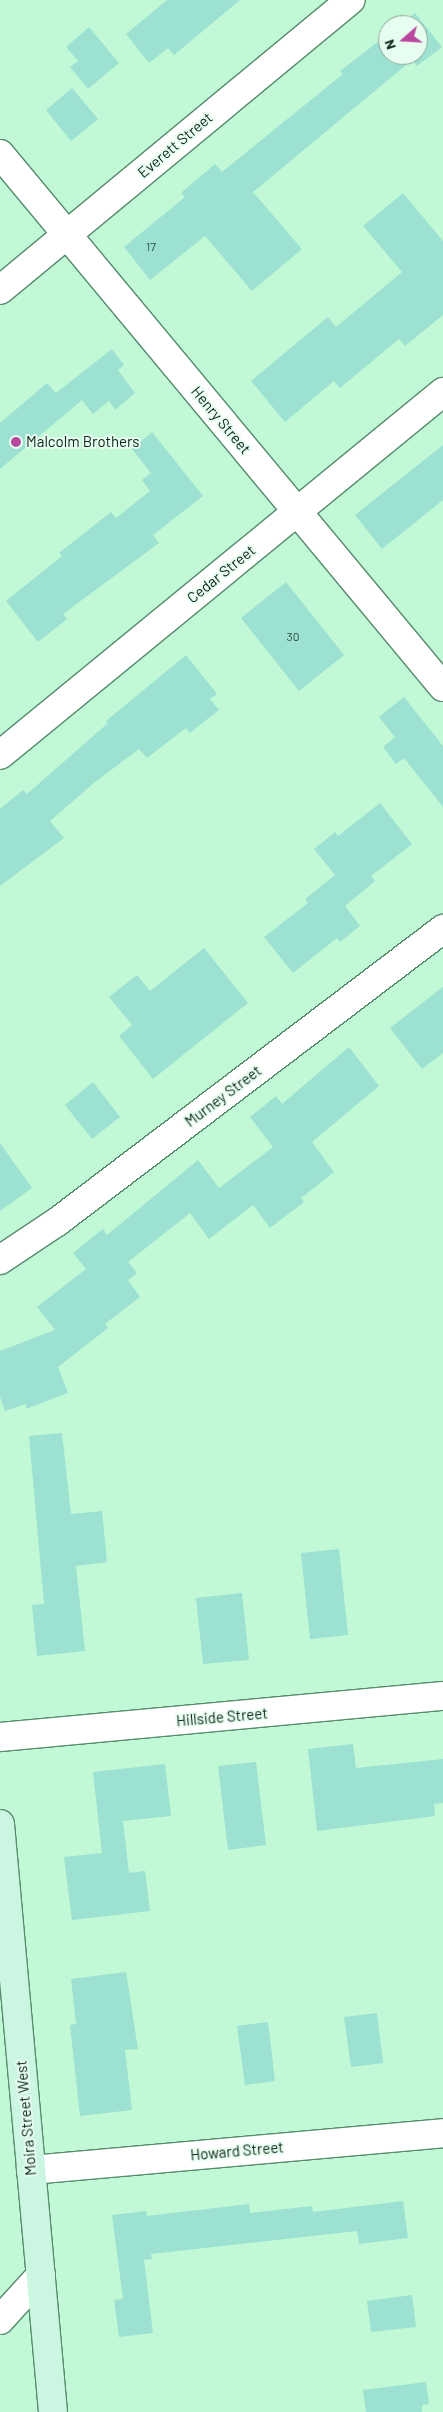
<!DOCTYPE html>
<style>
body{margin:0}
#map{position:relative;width:443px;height:2412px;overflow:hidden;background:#c1f9d7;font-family:Barlow,sans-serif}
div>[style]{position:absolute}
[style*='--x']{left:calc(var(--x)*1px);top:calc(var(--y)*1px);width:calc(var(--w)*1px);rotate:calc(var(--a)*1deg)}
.building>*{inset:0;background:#9ce1d1}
.roads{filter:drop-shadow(1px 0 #568b6c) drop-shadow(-1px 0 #568b6c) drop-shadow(0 1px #568b6c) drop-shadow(0 -1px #568b6c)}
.street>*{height:28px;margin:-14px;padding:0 14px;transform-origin:14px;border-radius:14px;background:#fff}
.secondary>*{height:28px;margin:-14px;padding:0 14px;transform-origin:14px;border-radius:14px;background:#cbf6e1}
.dots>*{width:14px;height:14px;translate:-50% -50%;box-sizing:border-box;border:2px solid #e7fdef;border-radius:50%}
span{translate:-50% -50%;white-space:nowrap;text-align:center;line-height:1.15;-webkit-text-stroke:4px #e7fdef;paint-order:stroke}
.number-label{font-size:12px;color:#325346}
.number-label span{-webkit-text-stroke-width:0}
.street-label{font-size:15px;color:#0e2418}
.poi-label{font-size:15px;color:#0e2418}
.left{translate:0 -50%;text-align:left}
.north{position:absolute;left:378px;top:15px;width:50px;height:50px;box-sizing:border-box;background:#e7fdef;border:1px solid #90a699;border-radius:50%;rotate:251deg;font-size:14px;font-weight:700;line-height:20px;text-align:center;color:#0e2418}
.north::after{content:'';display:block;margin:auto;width:18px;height:22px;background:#b9469f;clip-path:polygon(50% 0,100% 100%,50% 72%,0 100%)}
</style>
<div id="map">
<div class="building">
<i style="clip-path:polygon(167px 0,240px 0,174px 55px,168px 48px,149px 63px,126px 34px)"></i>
<i style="clip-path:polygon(415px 13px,442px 47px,417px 66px,412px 60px,253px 192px,302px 249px,252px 291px,205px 236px,150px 280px,124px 247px,185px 197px,181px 193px,215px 164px,222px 172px,343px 74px,340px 71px,388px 34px,388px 55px,418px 55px,418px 25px,400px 25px)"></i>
<i style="clip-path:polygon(89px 27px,119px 63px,88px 89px,70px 67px,78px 61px,66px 47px)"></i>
<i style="clip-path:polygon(72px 88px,98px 119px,71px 141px,46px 110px)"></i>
<i style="clip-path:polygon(403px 193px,443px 241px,443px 315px,405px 346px,399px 339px,340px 388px,334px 381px,285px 422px,251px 381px,328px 317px,336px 327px,402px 272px,363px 226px)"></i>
<i style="clip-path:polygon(112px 349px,124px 365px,118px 370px,135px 393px,115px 410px,109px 401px,93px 414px,82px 400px,0 469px,0 423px,47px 383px,56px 393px)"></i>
<i style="clip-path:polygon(152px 432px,203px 496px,153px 535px,159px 543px,63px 614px,67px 619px,38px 642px,6px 601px,62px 556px,59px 553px,111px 512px,116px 518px,150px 491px,142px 480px,151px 473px,132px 449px)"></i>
<i style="clip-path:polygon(443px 445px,443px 500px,382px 549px,355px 515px)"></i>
<i style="clip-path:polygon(286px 582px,344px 655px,299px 691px,241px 618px)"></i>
<i style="clip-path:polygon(186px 655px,217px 694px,210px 699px,219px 710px,190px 733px,186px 728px,147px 758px,139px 749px,95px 782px,50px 821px,64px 838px,0 886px,0 809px,23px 790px,27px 794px,108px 723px,106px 721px)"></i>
<i style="clip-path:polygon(404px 697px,443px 746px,443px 807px,404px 758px,396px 764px,383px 747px,395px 737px,379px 717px)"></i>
<i style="clip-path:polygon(380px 803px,412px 844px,371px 876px,375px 881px,345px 906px,360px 926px,340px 942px,337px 938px,293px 973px,264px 937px,308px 903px,305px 899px,335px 875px,314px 849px,335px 832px,338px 836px)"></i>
<i style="clip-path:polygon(204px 948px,248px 1003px,153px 1079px,119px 1036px,132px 1025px,109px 997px,137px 975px,150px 991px)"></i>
<i style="clip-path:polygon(443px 987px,443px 1053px,422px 1069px,390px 1028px)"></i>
<i style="clip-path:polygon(349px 1047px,379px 1086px,312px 1142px,334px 1172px,301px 1198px,304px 1202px,270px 1228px,253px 1205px,209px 1239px,190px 1213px,128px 1262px,137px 1273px,128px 1280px,140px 1297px,105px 1324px,108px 1328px,58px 1367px,68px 1393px,26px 1409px,26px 1404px,5px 1411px,0 1397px,0 1351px,55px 1330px,37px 1307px,86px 1269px,73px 1253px,103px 1229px,107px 1235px,198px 1160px,219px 1188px,273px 1147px,250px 1117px,276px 1096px,282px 1104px)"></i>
<i style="clip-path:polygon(93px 1082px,120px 1117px,92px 1139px,65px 1105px)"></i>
<i style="clip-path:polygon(0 1143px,32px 1188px,0 1211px)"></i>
<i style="clip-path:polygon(62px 1433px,71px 1514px,102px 1511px,107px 1562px,76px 1566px,85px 1651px,37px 1656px,32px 1605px,44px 1604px,29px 1436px)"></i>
<i style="clip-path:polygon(339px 1549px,348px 1635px,310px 1639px,301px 1553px)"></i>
<i style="clip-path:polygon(242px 1593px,249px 1660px,203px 1664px,196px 1598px)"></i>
<i style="clip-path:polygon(353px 1744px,356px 1768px,443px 1759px,443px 1803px,434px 1804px,435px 1816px,317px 1831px,308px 1749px)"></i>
<i style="clip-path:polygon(256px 1762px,266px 1845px,228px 1850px,218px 1766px)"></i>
<i style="clip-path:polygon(165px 1764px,171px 1816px,123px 1821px,129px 1873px,145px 1871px,150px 1911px,72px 1920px,64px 1857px,102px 1853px,93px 1772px)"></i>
<i style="clip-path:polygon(126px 1972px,138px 2049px,125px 2050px,132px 2110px,80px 2116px,70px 2025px,76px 2024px,71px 1979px)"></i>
<i style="clip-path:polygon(377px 2013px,383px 2063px,351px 2067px,344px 2017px)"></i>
<i style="clip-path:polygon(268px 2022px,275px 2081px,245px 2085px,237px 2026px)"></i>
<i style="clip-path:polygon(403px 2201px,408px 2238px,359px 2244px,357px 2231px,151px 2254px,152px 2259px,144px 2260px,153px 2333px,119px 2337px,114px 2300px,123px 2299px,112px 2215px,146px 2211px,147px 2216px,249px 2204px,250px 2213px,312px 2206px,313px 2212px)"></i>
<i style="clip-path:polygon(412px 2295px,416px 2327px,371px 2332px,367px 2301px)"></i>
<i style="clip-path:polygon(426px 2382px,429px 2404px,422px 2405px,422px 2412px,366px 2412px,363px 2390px)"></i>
</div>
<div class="roads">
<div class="street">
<i style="--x:0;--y:154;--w:693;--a:50.27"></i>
<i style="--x:0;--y:290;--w:455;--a:-39.6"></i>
<i style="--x:0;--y:755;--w:573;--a:-39.33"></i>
<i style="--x:0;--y:1260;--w:69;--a:-33.7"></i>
<i style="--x:57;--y:1222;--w:485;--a:-37.2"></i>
<i style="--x:0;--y:1737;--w:445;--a:-5.3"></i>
<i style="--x:31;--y:2170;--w:414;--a:-5.1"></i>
<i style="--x:0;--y:2320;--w:61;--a:-47.7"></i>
</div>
<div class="secondary">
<i style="--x:0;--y:1824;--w:590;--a:84.85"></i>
</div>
</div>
<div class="dots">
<i style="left:16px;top:442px;background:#b9469f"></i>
</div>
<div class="number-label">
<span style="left:151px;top:247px">17</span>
<span style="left:293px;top:637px">30</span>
</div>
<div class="street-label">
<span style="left:175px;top:145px;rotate:-40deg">Everett Street</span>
<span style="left:221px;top:420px;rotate:50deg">Henry Street</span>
<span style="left:221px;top:574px;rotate:-39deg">Cedar Street</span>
<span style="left:223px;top:1096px;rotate:-37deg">Murney Street</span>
<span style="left:222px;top:1717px;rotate:-5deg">Hillside Street</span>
<span style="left:26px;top:2118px;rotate:-95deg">Moira Street West</span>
<span style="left:237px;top:2151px;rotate:-5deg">Howard Street</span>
</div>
<div class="poi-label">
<span class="left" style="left:26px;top:442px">Malcolm Brothers</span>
</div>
<div class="north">N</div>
</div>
